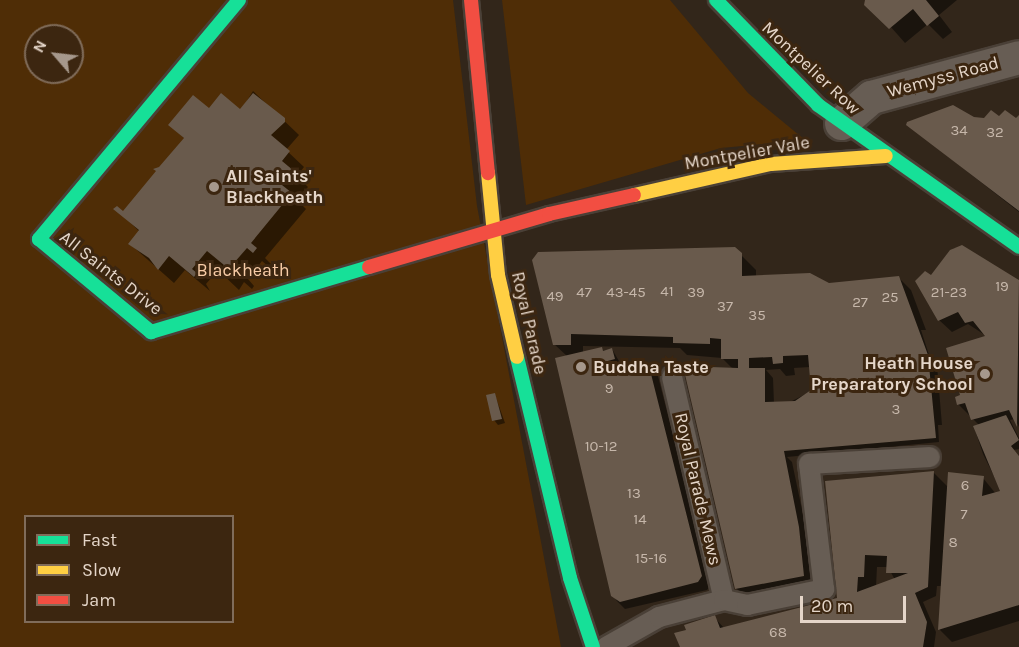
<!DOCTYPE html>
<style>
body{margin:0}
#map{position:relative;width:1019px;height:647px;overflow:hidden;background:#32261a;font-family:Karla,sans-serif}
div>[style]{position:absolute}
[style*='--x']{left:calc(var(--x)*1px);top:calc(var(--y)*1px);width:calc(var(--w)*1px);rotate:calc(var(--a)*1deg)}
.green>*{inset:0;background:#4f2d06}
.shadow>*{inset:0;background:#0007}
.building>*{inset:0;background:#695a4c}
.roads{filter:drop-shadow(2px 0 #4a4037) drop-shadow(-2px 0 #4a4037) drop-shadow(0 2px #4a4037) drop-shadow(0 -2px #4a4037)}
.lane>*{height:20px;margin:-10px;padding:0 10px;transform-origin:10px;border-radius:10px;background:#675d54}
.street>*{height:33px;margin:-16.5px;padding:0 16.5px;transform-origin:16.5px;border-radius:16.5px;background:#675d54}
.fast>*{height:14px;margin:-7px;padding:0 7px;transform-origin:7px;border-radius:7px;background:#16e098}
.slow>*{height:14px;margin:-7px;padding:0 7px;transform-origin:7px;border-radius:7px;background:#ffcf43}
.jam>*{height:14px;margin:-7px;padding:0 7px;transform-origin:7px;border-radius:7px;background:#f24e42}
.dots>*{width:16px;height:16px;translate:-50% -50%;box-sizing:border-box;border:3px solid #3c2610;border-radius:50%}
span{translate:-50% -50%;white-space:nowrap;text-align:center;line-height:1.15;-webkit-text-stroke:6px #3c2610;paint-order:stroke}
.number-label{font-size:15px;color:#c6b7aa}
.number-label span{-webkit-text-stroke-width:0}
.street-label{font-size:18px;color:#e5d6c9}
.poi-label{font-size:18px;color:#e5d6c9;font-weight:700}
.left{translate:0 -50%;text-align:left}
.right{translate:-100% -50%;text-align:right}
.park-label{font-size:18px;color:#f8cca7}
.legend{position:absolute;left:24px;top:515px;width:210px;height:108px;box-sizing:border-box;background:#3c2610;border:2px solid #806c5a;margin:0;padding:8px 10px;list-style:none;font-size:18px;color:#e5d6c9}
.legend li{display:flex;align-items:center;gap:12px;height:30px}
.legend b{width:30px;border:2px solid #806c5a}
.north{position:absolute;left:24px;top:24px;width:60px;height:60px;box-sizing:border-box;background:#3c2610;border:2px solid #806c5a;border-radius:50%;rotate:298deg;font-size:16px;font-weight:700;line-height:24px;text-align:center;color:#e5d6c9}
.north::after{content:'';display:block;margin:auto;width:21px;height:27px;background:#a6988c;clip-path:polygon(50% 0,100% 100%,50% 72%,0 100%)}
.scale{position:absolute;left:800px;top:596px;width:106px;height:27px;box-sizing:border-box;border:3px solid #e5d6c9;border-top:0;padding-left:8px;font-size:18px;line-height:21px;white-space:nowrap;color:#e5d6c9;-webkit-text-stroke:4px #3c2610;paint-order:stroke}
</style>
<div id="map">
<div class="green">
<i style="clip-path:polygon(evenodd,0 0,453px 0,477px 206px,561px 647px,0 647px,0 0,36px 36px,72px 36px,72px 72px,36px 72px,36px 36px,0 0,26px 516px,232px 516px,232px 622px,26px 622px,26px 516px)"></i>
<i style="clip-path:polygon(502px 0,670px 0,748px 93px,805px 140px,721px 148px,526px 205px)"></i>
</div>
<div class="shadow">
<i style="clip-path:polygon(867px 0,957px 0,939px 15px,952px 32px,943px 39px,928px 24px,905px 43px)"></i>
<i style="clip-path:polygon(253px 91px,299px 135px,286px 150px,304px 167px,297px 176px,308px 187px,297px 200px,306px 209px,265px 258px,271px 264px,269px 267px,262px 261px,248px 279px,254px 286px,252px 289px,244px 282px,239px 290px,218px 270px,206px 284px,210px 291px,185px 270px,174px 283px,130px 244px,140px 232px,116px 209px,123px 213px,185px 139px,170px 125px,209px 110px,240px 112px)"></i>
<i style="clip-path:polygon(999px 118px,1019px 118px,1019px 212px,908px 125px)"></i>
<i style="clip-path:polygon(evenodd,734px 248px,756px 270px,756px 277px,817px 277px,828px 285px,898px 277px,911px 290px,926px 330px,921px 330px,930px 358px,937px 365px,942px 425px,938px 425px,939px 442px,787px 457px,792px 462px,808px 538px,812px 585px,745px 597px,736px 588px,733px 369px,722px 358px,687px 355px,680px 348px,583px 346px,583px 355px,612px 349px,623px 368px,612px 371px,613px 376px,649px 367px,658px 376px,711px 585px,707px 590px,625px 609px,616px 600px,600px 543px,568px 357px,554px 344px,534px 261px,734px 248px,810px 367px,812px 391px,790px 402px,774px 403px,773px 378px,766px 370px,780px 369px,786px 376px,795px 375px,794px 368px,810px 367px)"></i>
<i style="clip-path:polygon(evenodd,954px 248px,965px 249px,1019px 281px,1019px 427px,1015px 419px,1010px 420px,1019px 438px,1019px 449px,1013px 450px,1019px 456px,1019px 621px,952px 642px,940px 630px,942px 586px,937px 586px,936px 596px,923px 602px,936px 632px,934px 647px,681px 647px,688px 631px,714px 617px,724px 628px,839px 599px,827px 482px,934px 473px,948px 487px,983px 478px,996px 494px,1002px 492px,983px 454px,974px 427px,979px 425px,958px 404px,988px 337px,968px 324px,952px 332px,939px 320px,931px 277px,954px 248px,877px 567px,888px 567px,895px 580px,876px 587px,877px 567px)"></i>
<i style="clip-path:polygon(495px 395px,505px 423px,498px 425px,494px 420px)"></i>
</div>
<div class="building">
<i style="clip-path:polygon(865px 0,926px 0,939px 16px,927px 26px,913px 9px,889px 29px,864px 5px)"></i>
<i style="clip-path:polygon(221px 93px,240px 109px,253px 93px,285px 118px,285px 122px,271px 135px,290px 151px,282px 161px,294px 171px,282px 185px,292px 193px,251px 243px,257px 248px,253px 253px,247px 248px,233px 264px,240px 270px,236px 275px,229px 269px,223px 276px,218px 272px,224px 265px,207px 251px,192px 269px,197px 273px,194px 277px,169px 256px,158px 270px,149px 258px,128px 244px,139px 230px,113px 209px,117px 206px,123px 211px,156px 171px,153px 169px,159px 167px,184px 138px,168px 125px,193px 95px,209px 108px)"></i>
<i style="clip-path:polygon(953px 105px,974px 117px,984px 118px,991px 110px,999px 116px,1005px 110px,1016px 118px,1019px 115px,1019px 211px,906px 125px,907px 122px)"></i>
<i style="clip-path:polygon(962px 245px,1019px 280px,1017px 427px,1009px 410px,971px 420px,965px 403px,957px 405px,955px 397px,960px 395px,946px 348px,985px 336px,973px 321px,965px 323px,958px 312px,938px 321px,915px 281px,925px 271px,931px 275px,950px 250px)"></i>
<i style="clip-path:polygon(evenodd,735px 247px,742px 253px,742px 276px,810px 273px,829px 283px,899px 276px,928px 355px,936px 438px,784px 451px,799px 527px,804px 576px,735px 589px,683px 366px,738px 368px,738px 359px,721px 359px,721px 339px,710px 338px,710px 344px,673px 343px,673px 337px,571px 334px,571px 345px,553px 345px,532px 260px,538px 252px,735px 247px,808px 355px,811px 390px,795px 401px,765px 402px,765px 368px,749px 368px,749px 358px,772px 357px,773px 364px,783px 363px,783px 356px,808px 355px)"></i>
<i style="clip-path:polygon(602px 347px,603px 351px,612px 348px,615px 359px,604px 362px,607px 376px,649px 366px,702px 576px,698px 582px,620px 602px,611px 596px,555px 358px)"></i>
<i style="clip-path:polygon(495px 393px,502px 419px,492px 421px,486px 395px)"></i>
<i style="clip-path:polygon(1006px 415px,1019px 440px,1011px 446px,1019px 456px,1019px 605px,938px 630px,948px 472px,984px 476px,982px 496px,1000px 491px,973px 426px)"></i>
<i style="clip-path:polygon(evenodd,934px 471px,928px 587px,915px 593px,927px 622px,923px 647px,680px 647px,674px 633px,686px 630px,684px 625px,715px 615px,720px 628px,837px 598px,825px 481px,934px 471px,865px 555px,887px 556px,886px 573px,908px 573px,857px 592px,858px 577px,864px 577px,865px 555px)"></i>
</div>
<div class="roads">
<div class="lane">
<i style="--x:672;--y:377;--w:229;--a:76.9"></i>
<i style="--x:606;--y:647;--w:61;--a:-29.5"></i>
<i style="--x:659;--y:617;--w:67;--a:-14.7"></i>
<i style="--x:724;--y:600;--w:24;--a:12"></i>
<i style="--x:747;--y:605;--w:79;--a:-11.7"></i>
<i style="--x:824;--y:589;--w:126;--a:-96.8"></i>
<i style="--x:809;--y:464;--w:121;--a:-3.3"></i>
</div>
<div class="street">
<i style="--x:841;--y:123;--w:40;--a:-41"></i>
<i style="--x:871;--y:97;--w:153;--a:-15.1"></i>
</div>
<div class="fast">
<i style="--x:239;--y:0;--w:312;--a:129.9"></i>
<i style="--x:39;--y:239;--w:146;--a:39.7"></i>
<i style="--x:151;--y:332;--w:227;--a:-16.6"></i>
<i style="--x:716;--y:0;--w:146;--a:45.8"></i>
<i style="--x:818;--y:105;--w:246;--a:35.2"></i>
<i style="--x:517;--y:357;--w:227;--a:76.5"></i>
<i style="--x:570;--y:578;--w:73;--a:71.6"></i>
</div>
<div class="slow">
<i style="--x:488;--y:173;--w:102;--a:84.4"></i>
<i style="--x:498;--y:275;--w:84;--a:77"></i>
<i style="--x:634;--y:195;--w:140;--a:-12.8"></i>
<i style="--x:771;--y:164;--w:115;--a:-4"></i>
</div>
<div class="jam">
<i style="--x:471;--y:0;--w:174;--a:84.4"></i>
<i style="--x:369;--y:267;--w:188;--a:-16.4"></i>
<i style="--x:549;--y:214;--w:87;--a:-12.6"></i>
</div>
</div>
<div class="dots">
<i style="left:214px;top:187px;background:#a6988c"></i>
<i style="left:581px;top:367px;background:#a6988c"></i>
<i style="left:985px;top:374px;background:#a6988c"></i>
</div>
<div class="number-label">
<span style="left:959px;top:131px">34</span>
<span style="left:995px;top:133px">32</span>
<span style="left:1002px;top:287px">19</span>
<span style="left:667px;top:292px">41</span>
<span style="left:584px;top:293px">47</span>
<span style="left:626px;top:293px">43-45</span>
<span style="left:696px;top:293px">39</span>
<span style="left:949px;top:293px">21-23</span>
<span style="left:555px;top:297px">49</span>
<span style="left:890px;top:298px">25</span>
<span style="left:860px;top:303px">27</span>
<span style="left:725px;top:307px">37</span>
<span style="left:757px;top:316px">35</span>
<span style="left:609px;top:389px">9</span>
<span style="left:896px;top:410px">3</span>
<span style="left:601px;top:447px">10-12</span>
<span style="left:965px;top:486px">6</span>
<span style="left:634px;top:494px">13</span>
<span style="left:964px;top:515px">7</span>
<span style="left:640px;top:520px">14</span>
<span style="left:953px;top:543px">8</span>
<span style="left:651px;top:559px">15-16</span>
<span style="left:778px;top:633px">68</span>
</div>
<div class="street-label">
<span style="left:811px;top:68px;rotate:43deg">Montpelier Row</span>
<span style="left:943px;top:77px;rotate:-15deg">Wemyss Road</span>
<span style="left:747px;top:153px;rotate:-10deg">Montpelier Vale</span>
<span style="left:111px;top:273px;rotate:38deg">All Saints Drive</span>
<span style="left:529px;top:323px;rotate:77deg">Royal Parade</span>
<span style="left:698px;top:489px;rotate:77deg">Royal Parade Mews</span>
</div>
<div class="poi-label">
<span class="left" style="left:226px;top:187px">All Saints'<br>Blackheath</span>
<span class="right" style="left:973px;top:374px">Heath House<br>Preparatory School</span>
<span class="left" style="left:593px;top:367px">Buddha Taste</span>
</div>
<div class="park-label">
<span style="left:243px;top:270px">Blackheath</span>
</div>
<ul class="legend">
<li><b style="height:8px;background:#16e098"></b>Fast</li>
<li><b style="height:8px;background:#ffcf43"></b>Slow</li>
<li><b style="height:8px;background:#f24e42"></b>Jam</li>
</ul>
<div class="north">N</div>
<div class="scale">20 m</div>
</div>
